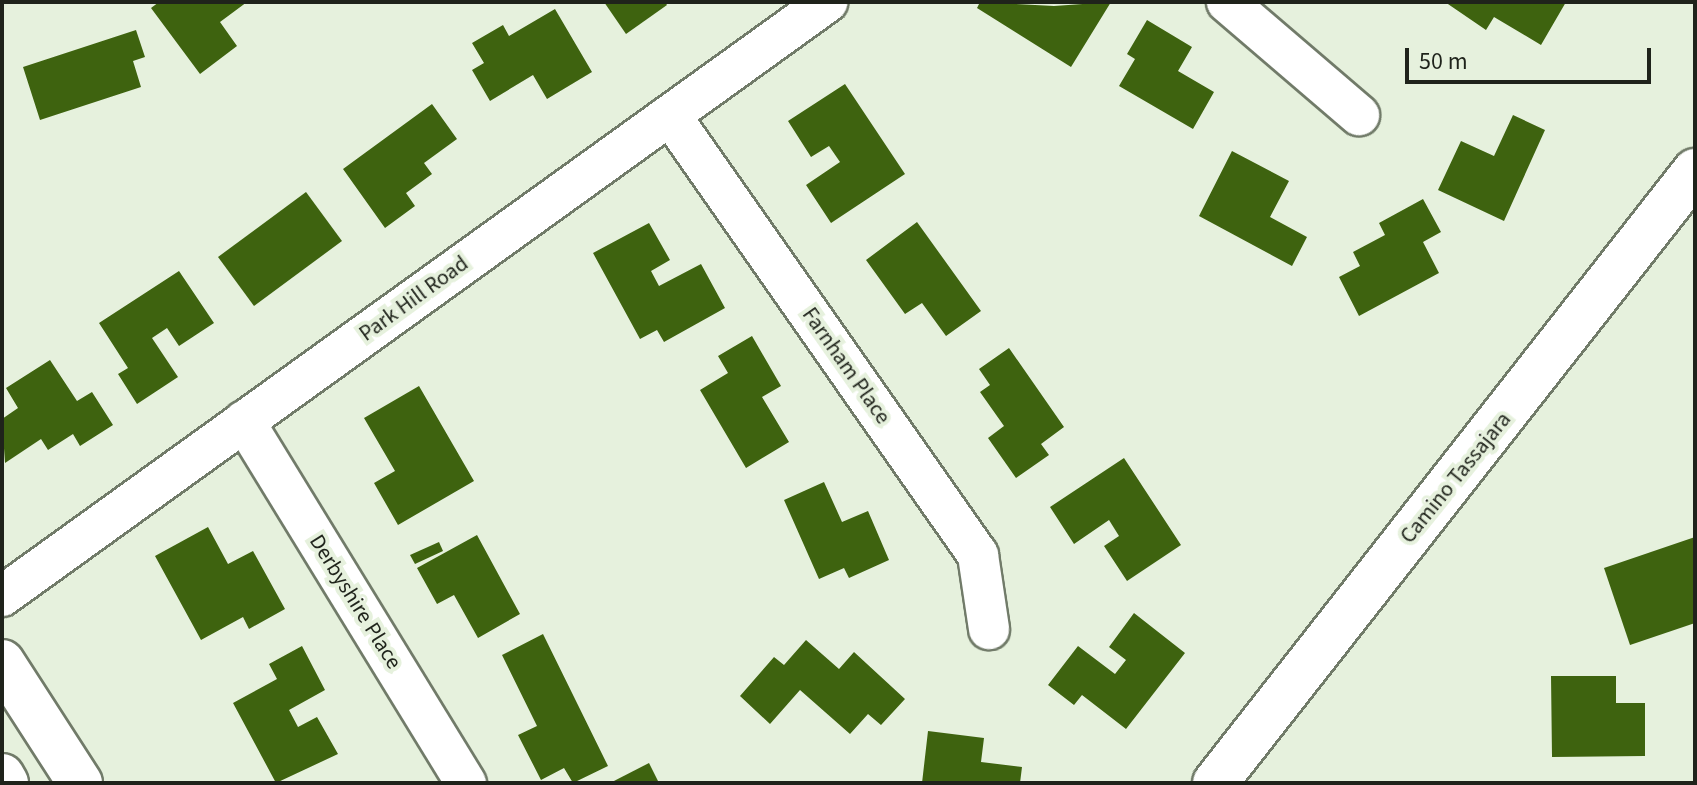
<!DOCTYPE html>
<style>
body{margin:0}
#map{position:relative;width:1697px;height:785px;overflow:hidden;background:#e6f1dd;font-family:"Source Sans 3",sans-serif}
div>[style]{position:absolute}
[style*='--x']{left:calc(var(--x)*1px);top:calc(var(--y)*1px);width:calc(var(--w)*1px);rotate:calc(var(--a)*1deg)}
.building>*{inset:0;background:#3e630f}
.roads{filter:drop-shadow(2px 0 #717b69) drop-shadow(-2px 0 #717b69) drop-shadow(0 2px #717b69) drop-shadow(0 -2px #717b69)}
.minor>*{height:40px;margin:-20px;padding:0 20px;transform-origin:20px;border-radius:20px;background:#fff}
.tertiary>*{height:44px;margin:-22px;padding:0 22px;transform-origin:22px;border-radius:22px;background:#fff}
.secondary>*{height:44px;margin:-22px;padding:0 22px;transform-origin:22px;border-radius:22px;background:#fff}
span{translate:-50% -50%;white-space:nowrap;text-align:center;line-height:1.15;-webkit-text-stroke:8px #e6f1dd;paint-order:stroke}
.street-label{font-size:22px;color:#1f231b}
.frame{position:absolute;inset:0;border:4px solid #1f231b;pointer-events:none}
.scale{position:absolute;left:1405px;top:48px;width:246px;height:36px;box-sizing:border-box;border:4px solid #1f231b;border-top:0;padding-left:10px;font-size:24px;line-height:28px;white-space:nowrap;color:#1f231b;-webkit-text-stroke:6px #e6f1dd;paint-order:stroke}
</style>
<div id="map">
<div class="building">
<i style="clip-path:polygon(159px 2px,247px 2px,220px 22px,237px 46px,200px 74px,151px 8px)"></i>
<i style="clip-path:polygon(604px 2px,665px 2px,667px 5px,626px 34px)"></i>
<i style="clip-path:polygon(980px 2px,1054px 6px,1111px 2px,1071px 67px,977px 8px)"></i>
<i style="clip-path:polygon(1445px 2px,1566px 2px,1541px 45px,1494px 17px,1486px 30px)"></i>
<i style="clip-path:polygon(555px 9px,592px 72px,547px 99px,533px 75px,490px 101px,472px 70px,484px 63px,472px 43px,503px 25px,509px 36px)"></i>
<i style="clip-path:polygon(1147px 20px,1192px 47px,1178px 71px,1214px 92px,1193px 129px,1119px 86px,1135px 59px,1127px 54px)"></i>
<i style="clip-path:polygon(136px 30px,145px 57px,133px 61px,141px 87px,40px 120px,23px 67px)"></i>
<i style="clip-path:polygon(845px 84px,905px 174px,831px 223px,806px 185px,840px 162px,829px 146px,811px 157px,788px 121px)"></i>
<i style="clip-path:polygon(432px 104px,457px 139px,424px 163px,432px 174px,406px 193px,415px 206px,385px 228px,343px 169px)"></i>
<i style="clip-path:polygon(1513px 115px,1545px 130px,1504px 221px,1438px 190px,1461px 141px,1494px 156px)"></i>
<i style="clip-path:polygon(1232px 151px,1289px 181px,1270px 217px,1307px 237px,1292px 266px,1199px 216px)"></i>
<i style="clip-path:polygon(306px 192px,342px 241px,254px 306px,218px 257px)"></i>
<i style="clip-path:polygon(1423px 199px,1441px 232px,1423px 242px,1439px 273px,1359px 316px,1339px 277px,1360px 266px,1353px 252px,1385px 235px,1379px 223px)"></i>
<i style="clip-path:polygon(917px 222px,981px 311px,946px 336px,922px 303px,905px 314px,866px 260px)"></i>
<i style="clip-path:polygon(649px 223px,670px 260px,651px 271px,659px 286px,701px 264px,725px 308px,664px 342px,657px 330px,640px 339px,593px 253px)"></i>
<i style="clip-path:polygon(179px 271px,214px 323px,179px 346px,167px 328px,152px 338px,178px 377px,137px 404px,118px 374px,128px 368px,99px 323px)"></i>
<i style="clip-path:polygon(752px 336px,781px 386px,762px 397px,789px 442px,746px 468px,700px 390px,728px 373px,718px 356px)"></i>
<i style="clip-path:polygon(1009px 348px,1064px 427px,1041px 444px,1049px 455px,1016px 478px,988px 438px,1004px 426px,980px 392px,990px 385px,979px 369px)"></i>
<i style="clip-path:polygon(50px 360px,77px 401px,92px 392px,113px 425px,80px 446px,73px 434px,48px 450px,41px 439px,5px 463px,2px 419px,18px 408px,6px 388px)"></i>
<i style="clip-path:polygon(419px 386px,474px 481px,398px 525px,374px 483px,395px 471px,364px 418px)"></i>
<i style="clip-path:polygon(1124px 458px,1181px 545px,1127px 581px,1104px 546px,1119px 536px,1109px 520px,1074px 544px,1050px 507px)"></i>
<i style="clip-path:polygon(824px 482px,842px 522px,868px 511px,889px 560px,849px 578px,844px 568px,819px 579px,784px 500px)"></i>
<i style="clip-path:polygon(208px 527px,228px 564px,253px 551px,285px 609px,249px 629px,243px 617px,201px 640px,155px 556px)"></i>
<i style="clip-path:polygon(477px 535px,520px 614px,478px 638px,454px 595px,437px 604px,417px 568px)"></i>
<i style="clip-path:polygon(1695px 537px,1695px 623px,1630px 645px,1604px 568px)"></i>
<i style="clip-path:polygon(439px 542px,443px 551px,415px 564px,410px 555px)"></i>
<i style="clip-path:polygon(1134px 613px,1185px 653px,1126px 729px,1082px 695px,1074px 705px,1048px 685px,1078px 646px,1115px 674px,1126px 660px,1109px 647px)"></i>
<i style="clip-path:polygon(543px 634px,608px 766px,573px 783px,564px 768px,541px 780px,518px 735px,537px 726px,502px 655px)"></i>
<i style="clip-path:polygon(806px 640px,839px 669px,854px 652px,905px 699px,881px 725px,868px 714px,850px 734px,800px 690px,770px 724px,740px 696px,774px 657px,784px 665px)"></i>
<i style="clip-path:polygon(302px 646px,325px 690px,289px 710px,298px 727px,317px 717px,338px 754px,276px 783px,233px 703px,277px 679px,269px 664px)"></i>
<i style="clip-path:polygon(1551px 676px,1616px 676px,1616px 703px,1645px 703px,1645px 756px,1552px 757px)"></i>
<i style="clip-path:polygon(928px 731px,984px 738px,981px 762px,1022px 767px,1020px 783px,922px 783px)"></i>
<i style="clip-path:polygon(649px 763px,659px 783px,610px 783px)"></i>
</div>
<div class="roads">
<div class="minor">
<i style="--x:1227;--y:2;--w:174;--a:40.6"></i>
<i style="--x:670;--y:115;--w:537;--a:55.01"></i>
<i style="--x:978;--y:555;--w:75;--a:81.5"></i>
<i style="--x:244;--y:421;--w:425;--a:58.5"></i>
<i style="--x:2;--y:596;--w:1017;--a:-35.75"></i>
</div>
<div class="tertiary">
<i style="--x:1215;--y:783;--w:778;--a:-51.89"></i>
</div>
<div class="secondary">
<i style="--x:2;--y:662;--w:144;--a:57.2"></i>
<i style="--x:2;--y:776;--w:8;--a:60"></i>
</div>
</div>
<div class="street-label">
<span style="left:414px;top:299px;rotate:-36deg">Park Hill Road</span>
<span style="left:846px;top:366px;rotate:55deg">Farnham Place</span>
<span style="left:1456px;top:478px;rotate:-51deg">Camino Tassajara</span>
<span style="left:355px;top:602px;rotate:58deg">Derbyshire Place</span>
</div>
<div class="frame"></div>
<div class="scale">50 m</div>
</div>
